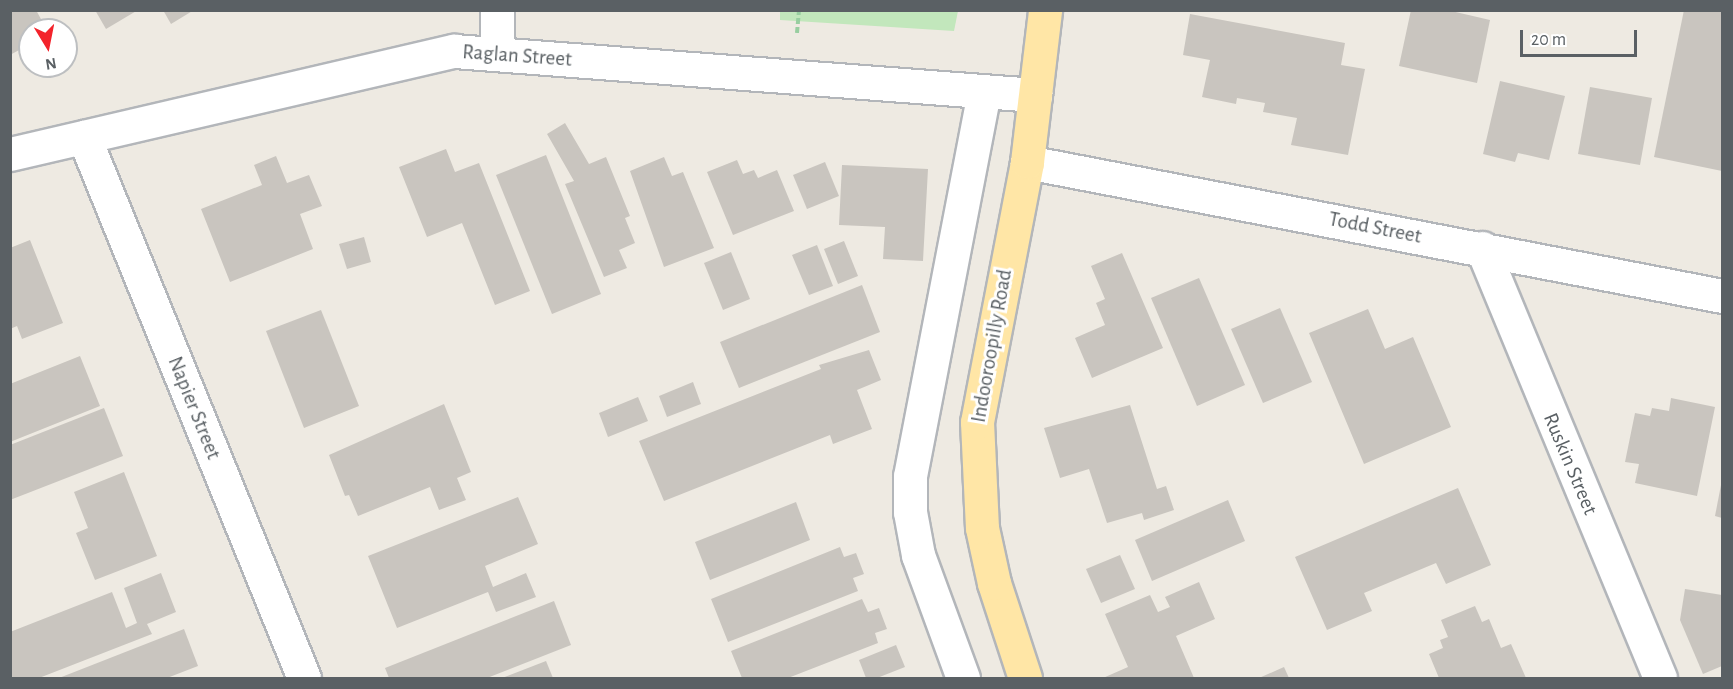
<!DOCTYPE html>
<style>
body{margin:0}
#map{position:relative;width:1733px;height:689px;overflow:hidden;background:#eeeae2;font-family:"Alegreya Sans",sans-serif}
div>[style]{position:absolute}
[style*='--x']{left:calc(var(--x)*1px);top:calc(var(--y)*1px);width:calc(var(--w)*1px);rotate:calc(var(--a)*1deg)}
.green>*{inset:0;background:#c2e7bc}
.building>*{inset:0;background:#c9c5bf}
.path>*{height:4px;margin-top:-2px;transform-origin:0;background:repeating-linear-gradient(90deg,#98cea0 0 6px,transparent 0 9px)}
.roads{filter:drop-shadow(2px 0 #b3b6ba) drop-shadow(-2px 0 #b3b6ba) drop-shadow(0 2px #b3b6ba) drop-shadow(0 -2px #b3b6ba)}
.minor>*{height:33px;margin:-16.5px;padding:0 16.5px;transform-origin:16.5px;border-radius:16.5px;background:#fff}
.major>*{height:33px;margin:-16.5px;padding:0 16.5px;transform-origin:16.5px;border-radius:16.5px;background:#ffe6a6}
span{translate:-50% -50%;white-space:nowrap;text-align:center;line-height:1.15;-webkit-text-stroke:6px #fff;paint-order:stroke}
.street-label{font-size:21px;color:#5a6064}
.frame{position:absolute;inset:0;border:12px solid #5a6064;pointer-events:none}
.north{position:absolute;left:18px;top:18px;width:60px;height:60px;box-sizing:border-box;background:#fff;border:2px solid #bdbfc1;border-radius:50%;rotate:170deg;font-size:16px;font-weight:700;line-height:24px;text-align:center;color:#5a6064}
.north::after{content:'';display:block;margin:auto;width:21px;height:27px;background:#f3232b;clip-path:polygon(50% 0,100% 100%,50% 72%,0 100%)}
.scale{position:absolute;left:1520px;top:30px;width:117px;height:27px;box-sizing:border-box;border:3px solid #5a6064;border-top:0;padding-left:8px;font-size:18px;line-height:21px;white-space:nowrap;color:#5a6064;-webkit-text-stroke:4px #fff;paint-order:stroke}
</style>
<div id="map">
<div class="green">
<i style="clip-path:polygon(780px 11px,780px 10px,958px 11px,954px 31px,780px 20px)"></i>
</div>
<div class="building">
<i style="clip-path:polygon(10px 10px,36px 10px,47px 30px,30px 30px,30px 44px,10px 55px)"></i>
<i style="clip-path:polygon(95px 10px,138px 10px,106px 29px)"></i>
<i style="clip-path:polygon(163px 10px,194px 10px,171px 24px)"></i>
<i style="clip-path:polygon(1411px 10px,1447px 10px,1490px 20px,1477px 83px,1399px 66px)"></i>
<i style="clip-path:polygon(1684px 10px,1722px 10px,1722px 171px,1654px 157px)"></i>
<i style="clip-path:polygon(1190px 14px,1345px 43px,1341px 65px,1365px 69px,1348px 155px,1291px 145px,1297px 118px,1263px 112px,1265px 103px,1237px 98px,1236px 104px,1202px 97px,1210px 60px,1183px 55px)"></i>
<i style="clip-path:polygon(1500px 81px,1565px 96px,1549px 160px,1518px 153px,1515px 162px,1483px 154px)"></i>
<i style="clip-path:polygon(1590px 87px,1652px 98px,1640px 165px,1578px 154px)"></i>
<i style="clip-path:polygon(565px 123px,589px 164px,606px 157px,630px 216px,625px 218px,635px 243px,619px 250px,627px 268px,604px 277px,565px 184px,574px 181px,547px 134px)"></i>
<i style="clip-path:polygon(446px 149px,455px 172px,479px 163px,530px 291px,495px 305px,462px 223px,427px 237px,399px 167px)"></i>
<i style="clip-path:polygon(546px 155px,601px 294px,552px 314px,496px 175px)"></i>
<i style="clip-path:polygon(276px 156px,287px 183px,309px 175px,322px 206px,300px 214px,313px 249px,230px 282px,201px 209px,262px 185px,254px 165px)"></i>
<i style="clip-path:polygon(664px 157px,672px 176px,683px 172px,714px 248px,664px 267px,630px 171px)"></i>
<i style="clip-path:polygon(737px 160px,743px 174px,754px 170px,758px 178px,777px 170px,794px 211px,733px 235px,707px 172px)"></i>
<i style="clip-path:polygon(825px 162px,839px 196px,807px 209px,793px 175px)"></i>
<i style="clip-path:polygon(842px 165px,928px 169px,923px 261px,883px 259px,885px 227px,839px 225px)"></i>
<i style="clip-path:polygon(364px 237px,371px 262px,347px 269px,339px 244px)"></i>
<i style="clip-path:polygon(30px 240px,63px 323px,22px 339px,17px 326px,10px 329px,10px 248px)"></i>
<i style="clip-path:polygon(844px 241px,858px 276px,838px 284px,824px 249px)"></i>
<i style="clip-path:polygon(817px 245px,833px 286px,809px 295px,792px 255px)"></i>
<i style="clip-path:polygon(731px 252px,750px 299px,723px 310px,704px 263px)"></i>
<i style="clip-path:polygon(1122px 253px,1163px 348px,1092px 378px,1075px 338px,1105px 325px,1096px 303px,1105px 299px,1091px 266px)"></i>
<i style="clip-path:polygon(1199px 278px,1245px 385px,1197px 406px,1151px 298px)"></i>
<i style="clip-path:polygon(862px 285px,880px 332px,739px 388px,720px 342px)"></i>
<i style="clip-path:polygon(1280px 308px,1312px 382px,1263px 403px,1231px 329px)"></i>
<i style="clip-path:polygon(1368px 309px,1385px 349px,1413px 337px,1451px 427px,1364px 464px,1309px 333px)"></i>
<i style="clip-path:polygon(321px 310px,359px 406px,304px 428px,266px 331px)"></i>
<i style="clip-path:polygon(869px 350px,881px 380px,857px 390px,872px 429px,833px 444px,830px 435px,664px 501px,639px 441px,821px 369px,819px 365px)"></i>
<i style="clip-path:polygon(80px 356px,100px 406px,10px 442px,10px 384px)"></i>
<i style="clip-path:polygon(693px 382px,701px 404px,667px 417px,659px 396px)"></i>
<i style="clip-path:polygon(638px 397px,648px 421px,608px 437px,599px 413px)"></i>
<i style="clip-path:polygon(1671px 398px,1715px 407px,1697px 496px,1635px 483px,1639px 464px,1625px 462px,1635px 413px,1650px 416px,1652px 408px,1669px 411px)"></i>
<i style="clip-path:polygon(444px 404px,471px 472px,457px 478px,466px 500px,439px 510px,430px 487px,358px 516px,349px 495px,345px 496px,329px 455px)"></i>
<i style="clip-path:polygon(1130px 405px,1157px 489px,1166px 486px,1174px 510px,1144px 520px,1142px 513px,1107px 523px,1089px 469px,1060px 478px,1044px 428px)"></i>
<i style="clip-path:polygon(104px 408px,123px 456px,10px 500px,10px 445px)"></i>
<i style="clip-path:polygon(124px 472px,157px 556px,95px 580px,76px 533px,88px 528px,74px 492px)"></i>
<i style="clip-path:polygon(1721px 485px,1722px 485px,1722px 518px,1715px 516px)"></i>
<i style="clip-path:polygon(1458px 488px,1491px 565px,1446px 584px,1436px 563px,1364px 593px,1372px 611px,1327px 630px,1295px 557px)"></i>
<i style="clip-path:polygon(518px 497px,538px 544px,485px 566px,493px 587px,526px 573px,536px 597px,496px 612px,488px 592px,397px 628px,368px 556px)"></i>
<i style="clip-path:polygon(1228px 500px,1245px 541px,1152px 581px,1135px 540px)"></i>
<i style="clip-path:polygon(796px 502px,810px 540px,710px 580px,695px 542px)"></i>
<i style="clip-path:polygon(840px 547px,844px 557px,856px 553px,864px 574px,853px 578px,858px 591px,728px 642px,711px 599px)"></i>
<i style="clip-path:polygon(1120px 555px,1135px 589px,1101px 603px,1086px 569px)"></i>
<i style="clip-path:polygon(161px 573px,176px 612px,147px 624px,152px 634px,39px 678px,10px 678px,10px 632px,112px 592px,126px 628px,137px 623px,124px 588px)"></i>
<i style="clip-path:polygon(1199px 582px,1215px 619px,1176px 636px,1194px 678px,1103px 678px,1128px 667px,1105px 614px,1150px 595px,1158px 612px,1170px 607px,1165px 597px)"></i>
<i style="clip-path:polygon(1685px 589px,1722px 595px,1722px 666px,1703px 674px,1680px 620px)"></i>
<i style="clip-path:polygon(862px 599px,868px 612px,879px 608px,887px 629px,875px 633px,878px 643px,788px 678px,742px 678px,731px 651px)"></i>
<i style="clip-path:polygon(554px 601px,571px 645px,487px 678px,389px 678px,385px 668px)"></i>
<i style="clip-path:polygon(1475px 606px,1482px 622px,1489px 619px,1501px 648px,1511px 644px,1526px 678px,1439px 678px,1429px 654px,1443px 648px,1440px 640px,1448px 637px,1441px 620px)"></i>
<i style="clip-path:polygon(184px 629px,198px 666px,167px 678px,59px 678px)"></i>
<i style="clip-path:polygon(896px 645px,905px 667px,877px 678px,866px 678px,859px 660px)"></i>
<i style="clip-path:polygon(546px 661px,553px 678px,502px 678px)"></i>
<i style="clip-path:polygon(1284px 667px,1289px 678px,1259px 678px)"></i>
</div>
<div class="path">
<i style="--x:797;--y:33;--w:23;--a:-85"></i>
</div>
<div class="roads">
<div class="minor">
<i style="--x:497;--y:10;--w:43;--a:90"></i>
<i style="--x:84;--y:137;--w:584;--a:67.87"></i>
<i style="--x:10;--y:154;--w:456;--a:-13.1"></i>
<i style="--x:454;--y:51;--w:583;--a:4.33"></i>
<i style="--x:1027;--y:162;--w:708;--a:10.91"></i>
<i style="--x:1482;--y:248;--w:465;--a:67.5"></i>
<i style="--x:963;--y:678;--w:131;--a:-110.1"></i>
<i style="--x:918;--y:555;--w:44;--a:-100.5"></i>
<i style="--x:910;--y:512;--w:36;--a:-90"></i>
<i style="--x:910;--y:476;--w:391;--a:-79.1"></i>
</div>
<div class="major">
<i style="--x:1025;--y:678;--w:100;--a:-108.1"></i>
<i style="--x:994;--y:583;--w:56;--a:-102.3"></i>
<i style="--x:982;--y:528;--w:106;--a:-92.7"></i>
<i style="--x:977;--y:422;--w:265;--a:-79.1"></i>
<i style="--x:1027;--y:162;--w:153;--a:-83.2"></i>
</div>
</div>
<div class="street-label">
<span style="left:517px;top:56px;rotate:4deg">Raglan Street</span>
<span style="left:1375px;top:228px;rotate:11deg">Todd Street</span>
<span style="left:992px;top:346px;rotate:-80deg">Indooroopilly Road</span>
<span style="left:194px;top:408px;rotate:68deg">Napier Street</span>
<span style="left:1570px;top:464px;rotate:67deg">Ruskin Street</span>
</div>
<div class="frame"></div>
<div class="north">N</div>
<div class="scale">20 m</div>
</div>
